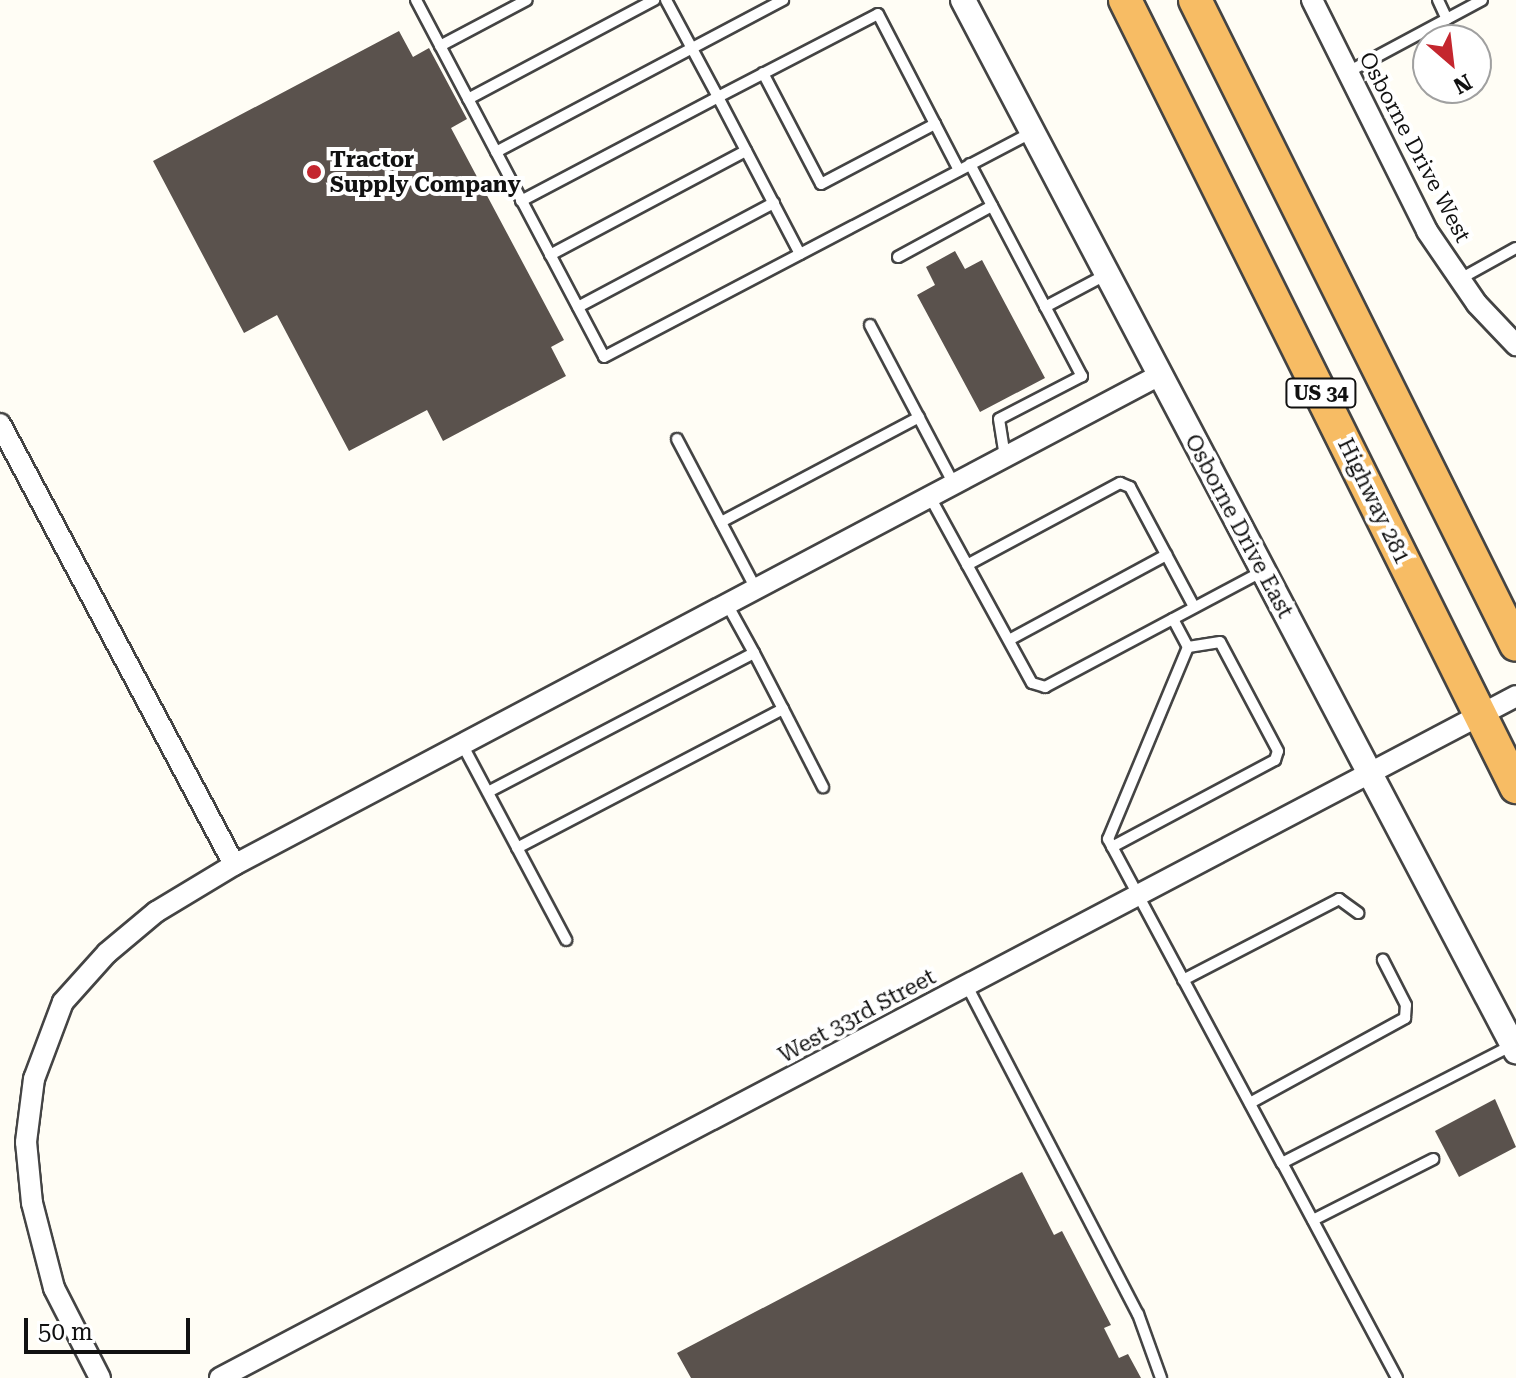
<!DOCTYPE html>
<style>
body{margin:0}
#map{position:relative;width:1516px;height:1378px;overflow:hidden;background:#fffdf5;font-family:"Roboto Serif",serif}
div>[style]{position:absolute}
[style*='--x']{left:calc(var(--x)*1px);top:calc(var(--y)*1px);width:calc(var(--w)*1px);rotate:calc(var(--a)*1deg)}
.building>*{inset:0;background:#5a524d}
.roads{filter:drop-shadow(2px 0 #444) drop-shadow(-2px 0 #444) drop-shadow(0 2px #444) drop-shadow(0 -2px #444)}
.service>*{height:10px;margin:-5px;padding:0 5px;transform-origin:5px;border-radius:5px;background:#fff}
.minor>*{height:20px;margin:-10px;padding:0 10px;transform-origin:10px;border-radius:10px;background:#fff}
.tertiary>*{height:24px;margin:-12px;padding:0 12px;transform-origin:12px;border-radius:12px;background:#fff}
.trunk>*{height:32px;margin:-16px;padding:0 16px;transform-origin:16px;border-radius:16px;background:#f7bc64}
.dots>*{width:22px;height:22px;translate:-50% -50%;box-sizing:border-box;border:4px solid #fff;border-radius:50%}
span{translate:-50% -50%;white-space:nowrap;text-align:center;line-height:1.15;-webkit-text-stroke:8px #fff;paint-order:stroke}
.shield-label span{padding:2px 6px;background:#fff;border:2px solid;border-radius:6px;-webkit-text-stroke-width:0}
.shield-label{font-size:20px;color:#111;font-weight:700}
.street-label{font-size:22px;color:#111}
.poi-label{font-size:22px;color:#111;font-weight:700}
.left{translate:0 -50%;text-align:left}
.north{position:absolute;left:1412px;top:24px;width:80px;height:80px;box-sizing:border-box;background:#fff;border:2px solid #a0a0a0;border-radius:50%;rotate:152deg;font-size:22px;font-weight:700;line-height:32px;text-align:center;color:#111}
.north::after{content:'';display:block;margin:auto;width:28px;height:36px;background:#c4262e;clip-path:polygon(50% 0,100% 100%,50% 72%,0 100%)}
.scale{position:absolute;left:24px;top:1318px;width:166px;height:36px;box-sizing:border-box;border:4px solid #111;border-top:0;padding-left:10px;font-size:24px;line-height:28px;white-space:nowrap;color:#111;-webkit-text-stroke:6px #fff;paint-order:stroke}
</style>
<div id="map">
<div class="building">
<i style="clip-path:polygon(399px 31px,413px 57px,429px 48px,467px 119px,451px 128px,564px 340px,551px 347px,566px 376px,443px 441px,427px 410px,349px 451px,277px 315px,244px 333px,153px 161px)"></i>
<i style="clip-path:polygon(955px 251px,965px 269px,982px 260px,1045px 378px,980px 412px,917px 295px,935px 285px,926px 267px)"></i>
<i style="clip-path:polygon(1495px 1099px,1516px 1147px,1459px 1177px,1435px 1131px)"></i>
<i style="clip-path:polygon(1022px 1172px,1054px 1235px,1062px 1231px,1111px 1325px,1104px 1328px,1119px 1358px,1128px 1354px,1141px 1378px,691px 1378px,677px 1353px)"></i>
</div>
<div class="roads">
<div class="service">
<i style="--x:416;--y:0;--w:403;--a:62.2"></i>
<i style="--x:604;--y:357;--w:484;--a:-27.7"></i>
<i style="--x:1438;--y:0;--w:21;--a:65"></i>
<i style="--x:440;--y:46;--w:98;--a:-27.9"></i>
<i style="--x:1348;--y:72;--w:152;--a:-28.2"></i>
<i style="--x:763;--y:73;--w:125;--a:62.4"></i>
<i style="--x:821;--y:184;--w:129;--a:-27.8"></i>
<i style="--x:468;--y:99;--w:211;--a:-28"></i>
<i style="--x:496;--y:152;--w:325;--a:-27.9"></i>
<i style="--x:970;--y:164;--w:240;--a:62.2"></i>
<i style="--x:1082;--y:376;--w:93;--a:152.6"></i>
<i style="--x:999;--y:419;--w:38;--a:81"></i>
<i style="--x:521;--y:201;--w:223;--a:-27.8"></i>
<i style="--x:718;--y:97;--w:110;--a:-118.2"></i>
<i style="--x:800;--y:254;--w:177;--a:-117.6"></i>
<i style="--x:718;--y:97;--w:180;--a:-27.4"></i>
<i style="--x:878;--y:14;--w:176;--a:62.6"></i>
<i style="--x:550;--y:255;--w:222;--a:-28"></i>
<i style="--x:898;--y:257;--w:107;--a:-28.5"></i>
<i style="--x:1460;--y:279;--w:64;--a:-29"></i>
<i style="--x:578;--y:307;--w:222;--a:-28"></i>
<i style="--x:1045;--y:307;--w:70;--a:-28"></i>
<i style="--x:870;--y:325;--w:180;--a:62.2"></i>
<i style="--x:677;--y:439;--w:170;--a:62.2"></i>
<i style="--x:930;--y:497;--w:212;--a:61.3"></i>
<i style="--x:1032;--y:683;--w:14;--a:17"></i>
<i style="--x:1045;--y:687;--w:247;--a:-28"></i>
<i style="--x:721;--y:522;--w:224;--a:-27.9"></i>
<i style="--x:967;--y:565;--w:174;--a:-28.2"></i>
<i style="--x:1120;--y:483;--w:11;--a:22"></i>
<i style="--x:1130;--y:487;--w:136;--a:61.9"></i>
<i style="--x:1173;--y:619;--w:32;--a:62"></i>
<i style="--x:1188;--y:647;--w:208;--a:112.6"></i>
<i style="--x:1108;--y:839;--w:368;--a:61.8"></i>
<i style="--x:1009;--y:640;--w:179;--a:-28.4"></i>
<i style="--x:783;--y:709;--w:88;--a:62.9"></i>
<i style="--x:462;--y:744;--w:222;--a:62"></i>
<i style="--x:488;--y:792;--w:300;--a:-27.6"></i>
<i style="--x:754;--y:653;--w:56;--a:-118.9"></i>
<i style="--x:1112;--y:847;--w:185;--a:-28.1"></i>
<i style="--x:1275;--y:760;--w:9;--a:-72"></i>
<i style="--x:1278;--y:751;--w:123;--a:-118"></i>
<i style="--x:1220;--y:642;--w:32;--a:171"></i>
<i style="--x:517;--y:848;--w:300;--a:-27.6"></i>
<i style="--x:783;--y:709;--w:63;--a:-117.4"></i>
<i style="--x:1183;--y:980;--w:176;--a:-27.4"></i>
<i style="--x:1339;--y:899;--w:24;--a:36"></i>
<i style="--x:967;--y:986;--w:370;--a:62.5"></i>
<i style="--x:1138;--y:1314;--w:68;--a:70.2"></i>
<i style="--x:1250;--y:1103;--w:177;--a:-28.7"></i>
<i style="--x:1405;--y:1018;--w:13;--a:-86"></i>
<i style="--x:1406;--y:1005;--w:51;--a:-117.1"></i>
<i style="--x:1313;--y:1220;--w:135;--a:-26.9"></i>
<i style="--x:1397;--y:1378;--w:244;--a:-118.1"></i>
<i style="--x:1282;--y:1163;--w:259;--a:-27.1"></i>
</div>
<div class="minor">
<i style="--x:1312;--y:0;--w:258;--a:63.5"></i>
<i style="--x:1427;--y:231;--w:88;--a:55.6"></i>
<i style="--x:1477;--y:304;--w:57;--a:46.4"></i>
<i style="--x:0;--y:424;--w:499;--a:62"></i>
<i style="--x:100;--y:1378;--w:101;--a:-117.1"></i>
<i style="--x:54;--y:1288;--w:88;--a:-104.5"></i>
<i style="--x:32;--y:1203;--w:61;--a:-95.6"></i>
<i style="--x:26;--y:1142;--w:64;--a:-82.8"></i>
<i style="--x:34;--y:1079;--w:82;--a:-69.4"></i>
<i style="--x:63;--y:1002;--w:66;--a:-48.1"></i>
<i style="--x:107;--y:953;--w:64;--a:-39.9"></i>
<i style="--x:156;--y:912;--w:91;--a:-31.1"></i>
<i style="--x:234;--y:865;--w:1048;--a:-27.89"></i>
<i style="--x:220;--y:1378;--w:1464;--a:-27.75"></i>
</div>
<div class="tertiary">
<i style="--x:963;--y:0;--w:1188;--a:62.25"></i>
</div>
<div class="trunk">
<i style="--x:1125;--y:0;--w:879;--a:63.58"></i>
<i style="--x:1195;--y:0;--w:720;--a:63.54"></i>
</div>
</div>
<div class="dots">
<i style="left:314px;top:172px;background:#c4262e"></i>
</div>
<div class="shield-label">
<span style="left:1321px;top:393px">US 34</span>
</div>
<div class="street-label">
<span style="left:1415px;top:147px;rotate:62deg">Osborne Drive West</span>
<span style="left:1374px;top:501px;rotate:64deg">Highway 281</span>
<span style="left:1239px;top:526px;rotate:62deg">Osborne Drive East</span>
<span style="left:857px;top:1016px;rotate:-28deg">West 33rd Street</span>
</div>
<div class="poi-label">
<span class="left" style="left:330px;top:172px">Tractor<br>Supply Company</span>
</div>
<div class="north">N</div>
<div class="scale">50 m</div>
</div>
